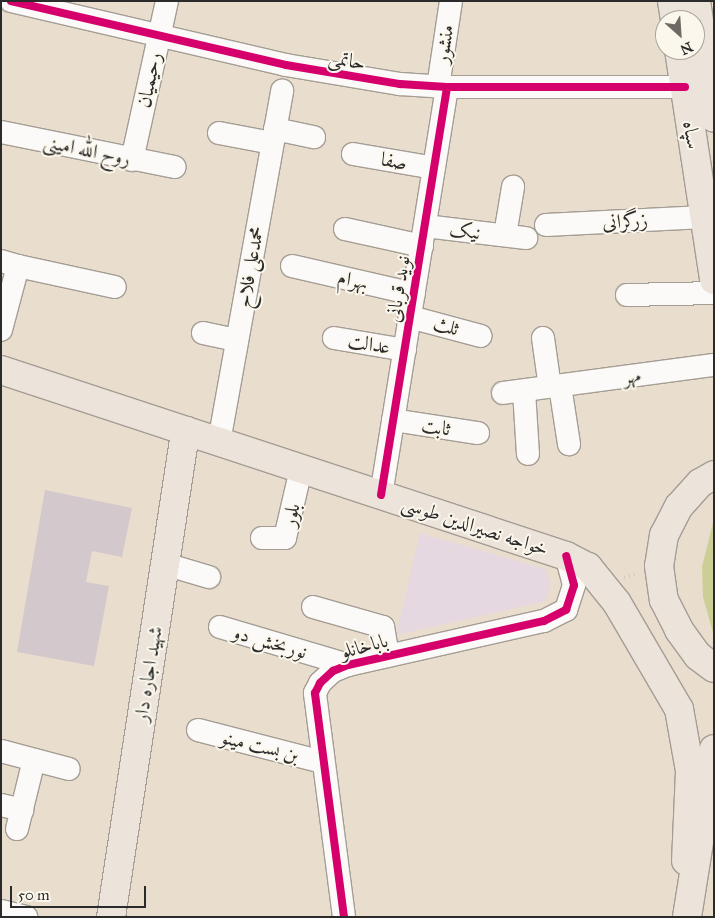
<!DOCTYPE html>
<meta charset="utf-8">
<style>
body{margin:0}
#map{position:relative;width:715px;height:918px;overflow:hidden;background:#e9ddcd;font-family:"IM FELL Great Primer",Amiri,serif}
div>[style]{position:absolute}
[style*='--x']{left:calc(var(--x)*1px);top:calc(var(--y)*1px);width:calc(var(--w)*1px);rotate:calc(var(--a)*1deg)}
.built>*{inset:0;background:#e6d8e1}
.green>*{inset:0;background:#cbcf95}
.building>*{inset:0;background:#d3c8cb}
.path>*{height:3px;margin-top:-1.5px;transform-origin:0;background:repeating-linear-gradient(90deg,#cac7c3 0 1px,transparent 0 5px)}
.roads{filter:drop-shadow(1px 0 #a49d94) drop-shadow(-1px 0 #a49d94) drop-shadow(0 1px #a49d94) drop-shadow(0 -1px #a49d94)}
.minor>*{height:22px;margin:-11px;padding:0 11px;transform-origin:11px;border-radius:11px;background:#fcfaf8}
.major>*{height:28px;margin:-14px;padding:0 14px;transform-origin:14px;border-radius:14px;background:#ece4db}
.highway>*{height:28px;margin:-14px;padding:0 14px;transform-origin:14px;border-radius:14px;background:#ece4db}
.cycleway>*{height:8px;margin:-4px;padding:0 4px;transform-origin:4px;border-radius:4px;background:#d6006c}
span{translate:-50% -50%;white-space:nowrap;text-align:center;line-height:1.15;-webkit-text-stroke:4px #fbf7ec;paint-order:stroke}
.street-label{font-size:20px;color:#2b2b2b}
.frame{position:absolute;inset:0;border:2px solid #2b2b2b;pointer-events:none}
.north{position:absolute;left:655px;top:10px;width:50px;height:50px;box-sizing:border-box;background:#fbf7ec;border:1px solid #a8a59f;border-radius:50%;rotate:154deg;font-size:14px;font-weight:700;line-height:20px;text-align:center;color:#2b2b2b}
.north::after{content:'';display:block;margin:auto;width:18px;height:22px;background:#6e6964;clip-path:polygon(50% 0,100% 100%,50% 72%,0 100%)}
.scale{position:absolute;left:10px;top:886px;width:136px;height:22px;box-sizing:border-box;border:2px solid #2b2b2b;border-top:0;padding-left:6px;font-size:15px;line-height:18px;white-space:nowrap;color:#2b2b2b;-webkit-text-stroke:4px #fbf7ec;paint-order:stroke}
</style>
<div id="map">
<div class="built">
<i style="clip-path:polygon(420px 533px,545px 569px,551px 583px,546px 601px,396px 635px)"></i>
</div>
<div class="green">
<i style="clip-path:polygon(714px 519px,714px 636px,703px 597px,702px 567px)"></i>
</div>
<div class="building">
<i style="clip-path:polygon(45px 490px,132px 508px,122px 557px,92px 551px,86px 582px,109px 586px,94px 666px,17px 652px)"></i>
</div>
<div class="path">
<i style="--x:624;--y:577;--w:14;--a:-17"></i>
</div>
<div class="roads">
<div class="minor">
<i style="--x:11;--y:1;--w:282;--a:13.1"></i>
<i style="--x:286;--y:65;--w:116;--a:9.5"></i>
<i style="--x:400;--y:84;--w:47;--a:3.7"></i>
<i style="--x:447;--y:87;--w:238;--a:0"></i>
<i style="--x:438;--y:87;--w:87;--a:-81.4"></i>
<i style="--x:275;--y:129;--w:40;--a:12"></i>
<i style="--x:1;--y:132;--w:177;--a:11.4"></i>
<i style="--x:219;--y:133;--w:54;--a:10.7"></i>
<i style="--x:353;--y:154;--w:82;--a:9.8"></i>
<i style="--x:132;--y:160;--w:163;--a:-77.6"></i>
<i style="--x:546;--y:225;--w:158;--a:-2.9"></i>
<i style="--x:425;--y:226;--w:102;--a:6.8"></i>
<i style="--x:345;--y:229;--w:79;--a:12.4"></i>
<i style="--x:505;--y:235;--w:49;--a:-80.5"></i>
<i style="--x:1;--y:261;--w:18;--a:16"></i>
<i style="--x:18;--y:266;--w:66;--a:104.9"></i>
<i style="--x:18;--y:266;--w:99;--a:12.2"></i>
<i style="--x:292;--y:266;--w:125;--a:12.9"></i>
<i style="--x:627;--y:295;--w:87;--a:-1.3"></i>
<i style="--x:410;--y:317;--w:73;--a:15"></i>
<i style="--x:203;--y:333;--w:35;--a:12"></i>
<i style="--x:334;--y:338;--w:72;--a:9.6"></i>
<i style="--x:543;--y:338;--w:49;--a:81.9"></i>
<i style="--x:560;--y:386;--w:59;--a:81.2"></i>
<i style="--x:524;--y:391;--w:63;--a:86.4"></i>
<i style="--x:503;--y:393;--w:213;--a:-7.6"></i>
<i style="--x:393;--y:420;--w:86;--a:8.7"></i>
<i style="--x:219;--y:442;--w:357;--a:-79.8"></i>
<i style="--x:381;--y:495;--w:413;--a:-80.8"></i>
<i style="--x:262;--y:538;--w:23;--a:0"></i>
<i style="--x:285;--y:538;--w:71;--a:-76.9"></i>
<i style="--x:165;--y:564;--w:46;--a:16.5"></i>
<i style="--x:313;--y:607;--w:73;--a:15.9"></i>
<i style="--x:383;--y:627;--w:29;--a:80"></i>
<i style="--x:220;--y:627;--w:134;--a:16.5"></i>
<i style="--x:198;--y:730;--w:129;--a:14.4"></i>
<i style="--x:1;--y:751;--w:70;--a:14.8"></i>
<i style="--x:1;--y:805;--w:22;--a:13"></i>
<i style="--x:17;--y:829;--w:71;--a:-76.2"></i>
<i style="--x:1;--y:911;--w:26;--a:13"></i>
<i style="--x:344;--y:917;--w:226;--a:-97.4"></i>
<i style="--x:315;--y:693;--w:11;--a:-63"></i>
<i style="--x:320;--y:683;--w:18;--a:-43"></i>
<i style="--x:333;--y:671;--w:16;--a:-22"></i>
<i style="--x:348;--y:665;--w:201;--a:-12.7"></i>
<i style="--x:544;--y:621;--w:25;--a:-27"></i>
<i style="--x:566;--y:610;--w:26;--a:-72"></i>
<i style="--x:574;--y:585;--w:30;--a:-105"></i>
</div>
<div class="major">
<i style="--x:672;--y:1;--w:19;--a:81"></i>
<i style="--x:696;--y:1;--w:118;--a:81.3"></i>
<i style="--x:679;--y:50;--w:233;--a:81.3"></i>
<i style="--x:1;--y:370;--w:595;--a:18.22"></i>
<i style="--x:566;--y:556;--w:25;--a:27"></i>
<i style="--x:588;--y:567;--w:46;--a:51.1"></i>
<i style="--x:617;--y:603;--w:123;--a:59.7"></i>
<i style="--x:679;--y:709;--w:63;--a:79.9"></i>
<i style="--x:690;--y:771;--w:90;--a:92.5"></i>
<i style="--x:111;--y:917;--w:492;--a:-81.3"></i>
</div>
<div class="highway">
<i style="--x:714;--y:475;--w:16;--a:150"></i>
<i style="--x:700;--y:483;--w:31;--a:132"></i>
<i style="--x:679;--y:506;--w:33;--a:117"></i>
<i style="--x:664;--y:535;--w:31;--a:99"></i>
<i style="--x:659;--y:566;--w:34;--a:82"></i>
<i style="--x:664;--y:600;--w:34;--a:63"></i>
<i style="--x:679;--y:630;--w:32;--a:54"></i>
<i style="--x:698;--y:656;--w:20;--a:37"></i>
<i style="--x:687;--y:917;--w:170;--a:-80.9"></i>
</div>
</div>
<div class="cycleway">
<i style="--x:11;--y:1;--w:282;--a:13.1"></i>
<i style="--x:286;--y:65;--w:116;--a:9.5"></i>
<i style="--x:400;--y:84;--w:47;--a:3.7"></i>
<i style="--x:447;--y:87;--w:238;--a:0"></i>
<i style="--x:381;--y:495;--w:413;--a:-80.8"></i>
<i style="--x:344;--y:917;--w:226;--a:-97.4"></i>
<i style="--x:315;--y:693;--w:11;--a:-63"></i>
<i style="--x:320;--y:683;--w:18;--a:-43"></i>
<i style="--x:333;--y:671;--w:16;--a:-22"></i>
<i style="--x:348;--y:665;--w:201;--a:-12.7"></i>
<i style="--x:544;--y:621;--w:25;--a:-27"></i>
<i style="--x:566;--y:610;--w:26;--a:-72"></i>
<i style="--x:574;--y:585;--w:30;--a:-105"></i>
</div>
<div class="street-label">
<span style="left:444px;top:44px;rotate:-81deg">منشور</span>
<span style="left:347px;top:60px;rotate:10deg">حاتمی</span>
<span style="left:149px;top:80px;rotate:-78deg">رحیمیان</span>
<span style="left:692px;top:135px;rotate:81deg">سپاه</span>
<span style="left:87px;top:150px;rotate:12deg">روح الله امینی</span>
<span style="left:394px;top:161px;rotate:10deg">صفا</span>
<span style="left:625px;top:221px;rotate:-3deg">زرگرانی</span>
<span style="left:465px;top:231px;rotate:6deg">نیک</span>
<span style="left:250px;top:267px;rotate:-80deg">محمدعلی فلاح</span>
<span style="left:353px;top:280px;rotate:13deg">بهرام</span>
<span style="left:398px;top:289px;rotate:-81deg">نوید قربانی</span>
<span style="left:446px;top:326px;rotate:15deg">ثلث</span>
<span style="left:369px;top:344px;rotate:9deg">عدالت</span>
<span style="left:632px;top:376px;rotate:-8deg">مهر</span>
<span style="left:436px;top:427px;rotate:9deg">ثابت</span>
<span style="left:291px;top:515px;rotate:-77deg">بلور</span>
<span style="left:475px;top:526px;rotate:18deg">خواجه نصیرالدین طوسی</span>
<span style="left:270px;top:642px;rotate:16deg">نوربخش دو</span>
<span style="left:364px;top:646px;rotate:-15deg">باباخانلو</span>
<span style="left:148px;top:674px;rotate:-81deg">شهید اجاره دار</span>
<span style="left:260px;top:746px;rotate:14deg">بن بست مینو</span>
</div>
<div class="frame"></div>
<div class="north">N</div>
<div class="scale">50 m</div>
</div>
